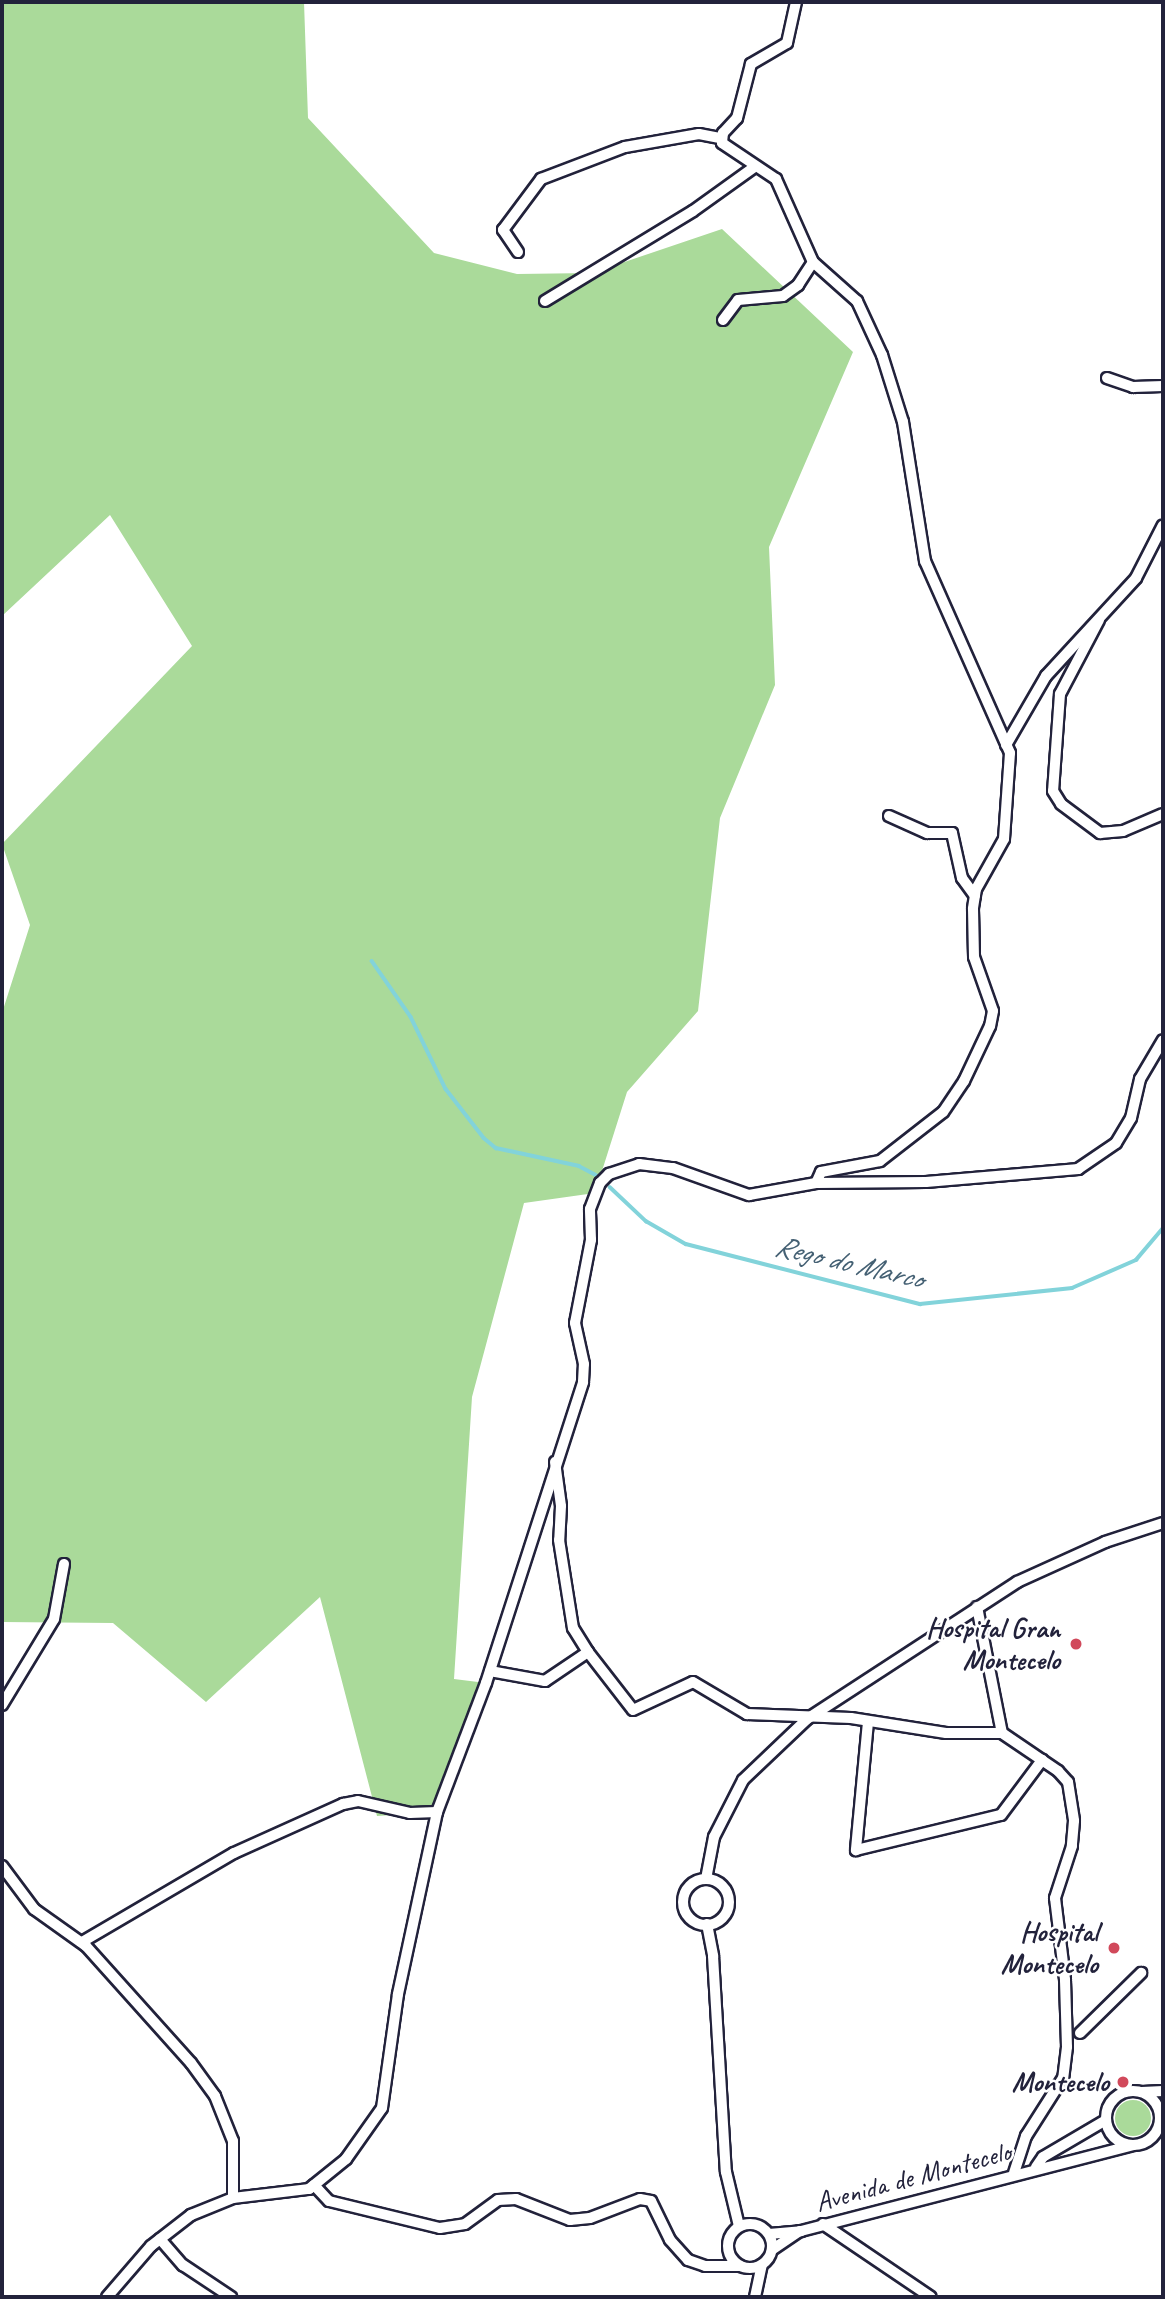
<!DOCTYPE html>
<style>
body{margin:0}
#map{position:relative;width:1165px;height:2299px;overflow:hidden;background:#fff;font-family:Caveat,sans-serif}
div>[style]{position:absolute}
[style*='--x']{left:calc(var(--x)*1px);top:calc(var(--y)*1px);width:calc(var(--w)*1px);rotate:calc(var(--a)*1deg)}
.green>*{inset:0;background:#aada9a}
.round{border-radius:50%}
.stream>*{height:3.5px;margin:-1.75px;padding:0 1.75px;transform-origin:1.75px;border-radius:1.75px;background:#82d3da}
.roads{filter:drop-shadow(2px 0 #22223b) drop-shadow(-2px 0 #22223b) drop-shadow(0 2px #22223b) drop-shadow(0 -2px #22223b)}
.minor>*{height:10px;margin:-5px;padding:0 5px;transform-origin:5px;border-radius:5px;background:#fff}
.minor>.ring{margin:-5px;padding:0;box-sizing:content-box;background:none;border:10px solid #fff;border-radius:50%}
.dots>*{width:19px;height:19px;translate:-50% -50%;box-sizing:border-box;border:4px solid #fff;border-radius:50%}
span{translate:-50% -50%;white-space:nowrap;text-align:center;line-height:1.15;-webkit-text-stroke:5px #fff;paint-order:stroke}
.poi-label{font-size:28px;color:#22223b;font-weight:700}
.right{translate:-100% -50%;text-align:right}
.street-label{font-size:28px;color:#22223b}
.water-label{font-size:30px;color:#446073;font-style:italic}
.frame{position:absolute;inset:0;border:4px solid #22223b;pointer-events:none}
</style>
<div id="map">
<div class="green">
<i style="clip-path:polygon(2px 2px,304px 2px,308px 118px,434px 253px,517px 274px,592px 273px,722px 229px,853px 352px,769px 547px,775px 685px,720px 818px,698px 1011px,627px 1092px,595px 1193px,524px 1203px,472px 1397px,454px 1679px,486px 1683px,437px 1812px,377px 1816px,320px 1597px,206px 1702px,113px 1623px,2px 1622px,2px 1013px,30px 925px,2px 844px,192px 646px,110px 515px,2px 616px)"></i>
<i class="round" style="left:1115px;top:2100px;width:36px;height:36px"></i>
</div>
<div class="stream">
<i style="--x:372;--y:961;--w:68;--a:55.1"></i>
<i style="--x:411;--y:1017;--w:80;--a:64.1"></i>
<i style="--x:446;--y:1089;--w:62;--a:52.2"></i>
<i style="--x:484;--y:1138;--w:16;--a:40"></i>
<i style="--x:496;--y:1148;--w:85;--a:12.2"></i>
<i style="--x:579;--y:1166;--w:21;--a:28"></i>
<i style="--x:610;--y:1187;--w:50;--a:43.4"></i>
<i style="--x:646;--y:1221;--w:46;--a:29.9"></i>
<i style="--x:686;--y:1244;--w:242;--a:14.4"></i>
<i style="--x:920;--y:1304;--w:153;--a:-6"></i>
<i style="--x:1072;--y:1288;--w:70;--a:-23.6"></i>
<i style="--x:1136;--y:1260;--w:42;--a:-49.8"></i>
</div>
<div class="roads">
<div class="minor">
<i style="--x:796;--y:2;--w:42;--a:102.4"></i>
<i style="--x:787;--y:43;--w:42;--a:149.7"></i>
<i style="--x:751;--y:64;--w:56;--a:104.5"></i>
<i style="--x:737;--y:118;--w:21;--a:133"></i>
<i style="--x:723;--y:133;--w:10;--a:96"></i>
<i style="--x:722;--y:143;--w:65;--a:33.7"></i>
<i style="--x:776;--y:179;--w:91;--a:66"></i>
<i style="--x:813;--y:262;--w:59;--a:41.6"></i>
<i style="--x:857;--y:301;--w:60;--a:65.2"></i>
<i style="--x:882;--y:355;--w:70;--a:72.6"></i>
<i style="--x:903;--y:422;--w:141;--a:81"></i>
<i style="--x:925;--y:561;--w:210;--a:66.1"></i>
<i style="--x:1010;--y:753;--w:86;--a:94"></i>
<i style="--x:1004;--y:839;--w:57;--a:119.2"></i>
<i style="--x:976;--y:889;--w:20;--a:99"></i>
<i style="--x:973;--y:909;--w:48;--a:88.8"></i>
<i style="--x:974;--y:957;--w:57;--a:70.6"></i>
<i style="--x:993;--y:1011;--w:15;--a:101"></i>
<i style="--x:990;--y:1026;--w:61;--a:115.3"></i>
<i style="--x:964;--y:1081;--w:37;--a:124"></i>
<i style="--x:943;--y:1112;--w:80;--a:142.1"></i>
<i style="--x:880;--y:1161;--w:60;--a:169.4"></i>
<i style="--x:821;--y:1172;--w:12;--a:114"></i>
<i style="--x:518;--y:252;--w:27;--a:-124"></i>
<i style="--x:503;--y:230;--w:64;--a:-53.3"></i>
<i style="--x:541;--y:179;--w:90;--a:-20.9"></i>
<i style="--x:625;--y:147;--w:75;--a:-10"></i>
<i style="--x:699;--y:134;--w:21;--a:11"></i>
<i style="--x:545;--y:301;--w:173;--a:-31.3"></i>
<i style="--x:693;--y:211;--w:74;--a:-35.6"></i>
<i style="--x:723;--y:320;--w:25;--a:-53"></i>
<i style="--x:738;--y:300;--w:45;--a:-5.1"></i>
<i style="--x:783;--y:296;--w:19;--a:-36"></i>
<i style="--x:798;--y:285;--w:27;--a:-57"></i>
<i style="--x:1107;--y:378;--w:28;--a:19"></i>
<i style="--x:1133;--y:387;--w:30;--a:-2"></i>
<i style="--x:1099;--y:620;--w:84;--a:117.8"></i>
<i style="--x:1060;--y:694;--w:97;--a:94.1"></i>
<i style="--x:1053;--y:791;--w:15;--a:58"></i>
<i style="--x:1061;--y:804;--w:49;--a:36.6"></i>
<i style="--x:1100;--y:833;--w:23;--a:-5"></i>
<i style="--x:1123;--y:831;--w:43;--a:-23"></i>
<i style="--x:1006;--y:745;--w:80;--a:-59.9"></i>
<i style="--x:1046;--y:676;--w:133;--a:-47.4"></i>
<i style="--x:1136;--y:578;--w:59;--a:-63"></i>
<i style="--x:889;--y:816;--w:42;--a:24.1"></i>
<i style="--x:927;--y:833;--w:25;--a:0"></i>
<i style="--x:952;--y:833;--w:46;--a:77.5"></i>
<i style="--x:962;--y:878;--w:22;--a:54"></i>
<i style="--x:555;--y:1462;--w:44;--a:82.2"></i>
<i style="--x:561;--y:1506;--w:34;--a:93"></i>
<i style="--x:559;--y:1540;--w:89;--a:81"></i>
<i style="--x:573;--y:1628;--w:28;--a:58"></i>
<i style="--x:977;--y:1607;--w:128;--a:78.8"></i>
<i style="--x:490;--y:1671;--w:56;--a:10.3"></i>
<i style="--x:545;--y:1681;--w:52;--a:-34"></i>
<i style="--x:588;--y:1652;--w:73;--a:52.2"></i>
<i style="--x:633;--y:1710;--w:66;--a:-25"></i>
<i style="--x:693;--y:1682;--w:63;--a:30.7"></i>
<i style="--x:747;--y:1714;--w:104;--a:2.2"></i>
<i style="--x:851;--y:1718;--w:96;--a:9"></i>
<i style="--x:946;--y:1733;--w:56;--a:0"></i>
<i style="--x:1002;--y:1733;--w:68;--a:34.2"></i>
<i style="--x:1058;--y:1771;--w:15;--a:48"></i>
<i style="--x:1068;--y:1782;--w:39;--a:81"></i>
<i style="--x:1074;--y:1821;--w:25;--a:95"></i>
<i style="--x:1072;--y:1846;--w:55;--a:108.1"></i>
<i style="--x:1055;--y:1898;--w:83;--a:83"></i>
<i style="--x:1065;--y:1980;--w:67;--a:88.3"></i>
<i style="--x:1067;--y:2047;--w:31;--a:97"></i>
<i style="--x:1063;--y:2078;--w:69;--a:122.5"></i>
<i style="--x:1026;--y:2136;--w:39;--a:108"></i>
<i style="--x:2;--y:1705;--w:100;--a:-58.8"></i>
<i style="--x:54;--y:1619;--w:56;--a:-79.7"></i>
<i style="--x:868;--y:1722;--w:129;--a:95.4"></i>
<i style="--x:856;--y:1850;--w:149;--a:-13.6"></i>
<i style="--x:1001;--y:1815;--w:69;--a:-53.3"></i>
<i style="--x:2;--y:1866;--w:54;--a:53.3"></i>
<i style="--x:34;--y:1909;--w:64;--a:35.4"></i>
<i style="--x:86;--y:1946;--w:157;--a:48.1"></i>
<i style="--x:191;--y:2063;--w:41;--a:54"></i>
<i style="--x:215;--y:2096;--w:48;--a:68.2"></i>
<i style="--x:233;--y:2141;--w:57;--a:90"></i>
<i style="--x:706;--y:1879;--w:43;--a:-79.2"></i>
<i style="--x:714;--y:1837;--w:64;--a:-63"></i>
<i style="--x:743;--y:1780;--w:88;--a:-43.6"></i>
<i style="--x:807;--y:1719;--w:251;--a:-33.1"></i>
<i style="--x:1017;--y:1582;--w:97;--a:-24.4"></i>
<i style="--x:1105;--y:1542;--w:61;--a:-18.1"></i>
<i class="ring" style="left:683px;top:1879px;width:36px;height:36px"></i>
<i style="--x:707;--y:1924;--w:33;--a:79"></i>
<i style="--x:713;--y:1956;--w:216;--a:86.6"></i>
<i style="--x:726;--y:2172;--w:56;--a:76.5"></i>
<i style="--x:82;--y:1942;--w:176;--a:-30.4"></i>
<i style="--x:234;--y:1853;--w:120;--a:-24.2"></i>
<i style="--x:343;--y:1804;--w:15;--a:-11"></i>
<i style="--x:358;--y:1801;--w:53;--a:13"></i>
<i style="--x:410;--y:1813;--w:27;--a:-2"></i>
<i style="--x:1080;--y:2033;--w:86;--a:-44.5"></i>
<i class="ring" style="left:1106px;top:2091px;width:44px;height:44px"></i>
<i style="--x:1142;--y:2092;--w:21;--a:-3"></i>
<i style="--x:1036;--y:2167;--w:12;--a:-55"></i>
<i style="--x:1043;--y:2157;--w:73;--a:-30.4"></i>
<i style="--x:314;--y:2185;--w:22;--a:47"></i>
<i style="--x:329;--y:2201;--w:114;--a:13.7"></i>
<i style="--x:440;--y:2228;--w:25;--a:-9"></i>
<i style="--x:465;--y:2224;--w:41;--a:-36"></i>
<i style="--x:498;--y:2200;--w:18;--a:-3"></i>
<i style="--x:516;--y:2199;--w:58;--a:21.3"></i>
<i style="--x:570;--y:2220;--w:20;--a:-6"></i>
<i style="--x:590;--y:2218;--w:53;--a:-20.8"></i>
<i style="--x:640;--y:2199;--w:11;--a:10"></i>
<i style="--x:651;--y:2201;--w:43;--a:64"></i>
<i style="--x:670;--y:2240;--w:27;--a:48"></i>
<i style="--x:688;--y:2260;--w:18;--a:19"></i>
<i style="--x:705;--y:2266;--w:35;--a:0"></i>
<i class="ring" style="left:728px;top:2224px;width:34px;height:34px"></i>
<i style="--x:823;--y:2224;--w:130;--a:34.1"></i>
<i style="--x:769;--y:2234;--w:32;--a:-5"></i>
<i style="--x:801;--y:2231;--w:343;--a:-14.5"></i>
<i style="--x:160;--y:2239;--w:35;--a:49"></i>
<i style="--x:183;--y:2265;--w:58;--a:33.7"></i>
<i style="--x:773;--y:2249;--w:32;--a:-34"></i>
<i style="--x:107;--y:2297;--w:67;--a:-49.2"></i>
<i style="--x:151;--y:2246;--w:51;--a:-37.8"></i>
<i style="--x:191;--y:2215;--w:45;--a:-22"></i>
<i style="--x:233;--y:2198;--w:77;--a:-6.8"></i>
<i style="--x:309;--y:2189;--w:48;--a:-39"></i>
<i style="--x:346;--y:2159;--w:62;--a:-54.8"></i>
<i style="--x:382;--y:2108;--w:115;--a:-82"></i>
<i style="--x:398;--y:1994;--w:186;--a:-77.9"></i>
<i style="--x:437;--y:1812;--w:138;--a:-69.2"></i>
<i style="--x:486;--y:1683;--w:316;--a:-72.1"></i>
<i style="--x:583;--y:1382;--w:18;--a:-87"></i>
<i style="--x:584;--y:1364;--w:42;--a:-102.4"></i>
<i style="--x:575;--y:1323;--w:85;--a:-79.1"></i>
<i style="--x:591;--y:1240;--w:31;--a:-92"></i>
<i style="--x:590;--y:1209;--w:28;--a:-69"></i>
<i style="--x:600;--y:1183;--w:13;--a:-45"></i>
<i style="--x:609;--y:1174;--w:32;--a:-18"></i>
<i style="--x:639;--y:1164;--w:34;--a:7"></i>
<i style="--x:673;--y:1168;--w:81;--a:19.6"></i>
<i style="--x:749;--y:1195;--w:68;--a:-10.2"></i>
<i style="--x:816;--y:1183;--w:110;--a:-0.5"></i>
<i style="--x:926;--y:1182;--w:153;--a:-4.9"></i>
<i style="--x:1078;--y:1169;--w:46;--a:-34.4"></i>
<i style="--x:1116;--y:1143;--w:29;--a:-59"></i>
<i style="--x:1131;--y:1118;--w:40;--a:-77"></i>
<i style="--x:1140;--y:1079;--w:45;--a:-59.5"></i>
<i style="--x:755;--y:2297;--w:33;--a:-78"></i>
</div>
</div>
<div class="dots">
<i style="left:1076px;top:1644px;background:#d1495b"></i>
<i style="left:1114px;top:1948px;background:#d1495b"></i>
<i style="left:1123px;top:2082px;background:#d1495b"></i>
</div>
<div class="poi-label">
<span class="right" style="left:1060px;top:1644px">Hospital Gran<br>Montecelo</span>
<span class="right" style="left:1098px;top:1948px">Hospital<br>Montecelo</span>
<span class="right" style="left:1109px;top:2082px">Montecelo</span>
</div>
<div class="street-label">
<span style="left:913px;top:2177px;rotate:-15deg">Avenida de Montecelo</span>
</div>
<div class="water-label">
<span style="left:849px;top:1262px;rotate:13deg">Rego do Marco</span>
</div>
<div class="frame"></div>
</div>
